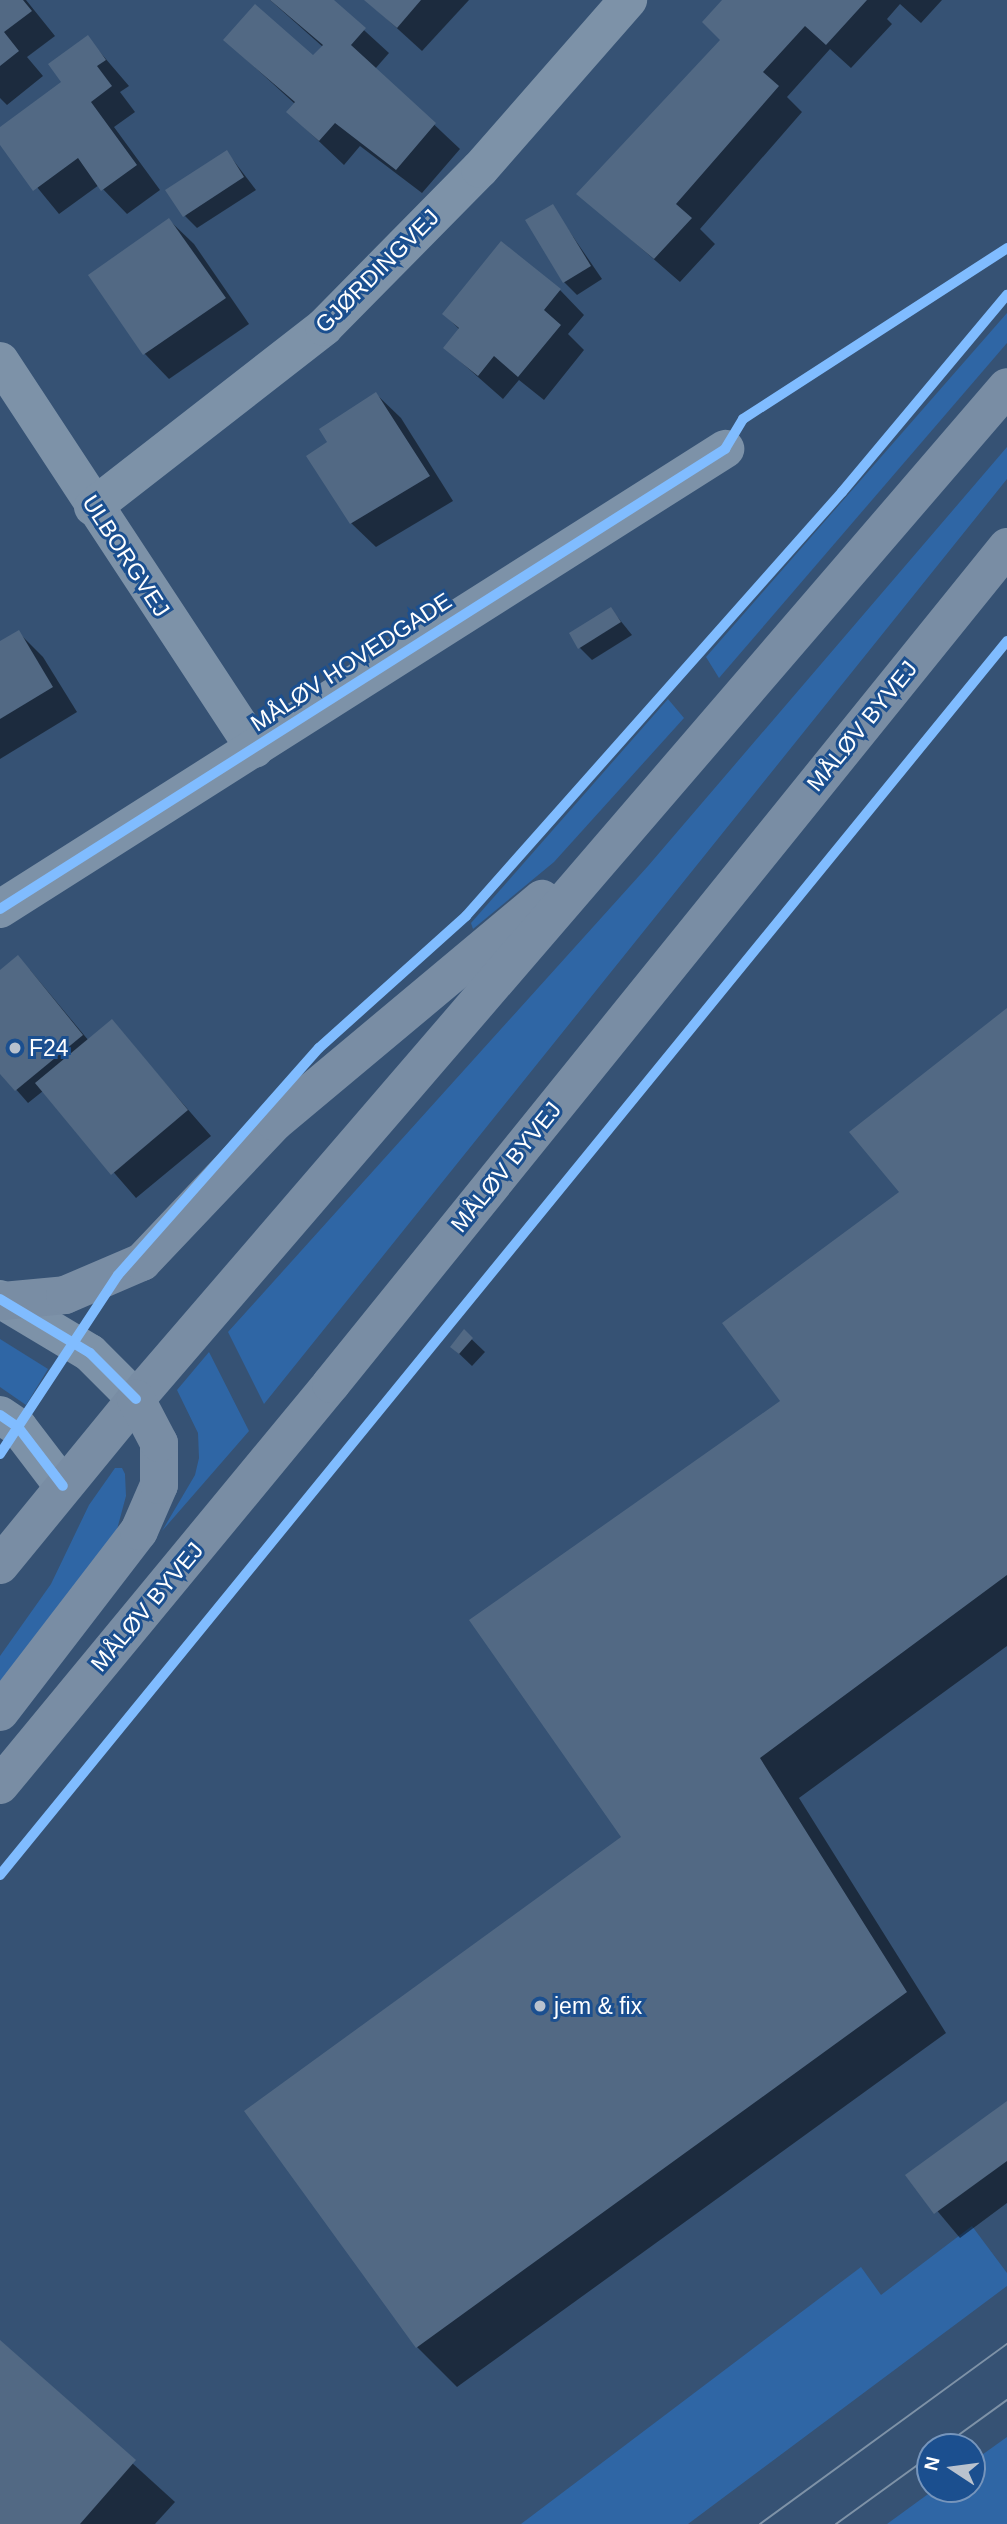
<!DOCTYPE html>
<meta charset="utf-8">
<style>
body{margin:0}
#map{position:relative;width:1007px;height:2524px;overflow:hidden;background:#365274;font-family:Arial,sans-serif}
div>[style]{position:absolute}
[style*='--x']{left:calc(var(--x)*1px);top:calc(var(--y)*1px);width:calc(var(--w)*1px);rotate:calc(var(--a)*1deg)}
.green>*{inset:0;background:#2f66a5}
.shadow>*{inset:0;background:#0007}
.building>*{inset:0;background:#526984}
.minor>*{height:38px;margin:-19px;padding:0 19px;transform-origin:19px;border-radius:19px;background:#7d92a8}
.secondary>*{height:38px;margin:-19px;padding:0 19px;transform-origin:19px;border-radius:19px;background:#798da4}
.tram>*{height:2px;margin:-1px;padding:0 1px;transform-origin:1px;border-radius:1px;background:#7e92a7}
.cycleway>*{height:10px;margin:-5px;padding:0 5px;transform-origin:5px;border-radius:5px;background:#80bcff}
.dots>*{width:19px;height:19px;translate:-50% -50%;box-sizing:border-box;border:4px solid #1b4f8f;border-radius:50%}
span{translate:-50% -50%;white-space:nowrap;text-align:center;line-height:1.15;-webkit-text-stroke:6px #1b4f8f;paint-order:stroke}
.street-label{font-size:23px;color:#fff}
.poi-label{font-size:23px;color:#fff}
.left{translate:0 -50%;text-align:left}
.north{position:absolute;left:916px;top:2433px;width:70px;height:70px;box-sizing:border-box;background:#1b4f8f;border:2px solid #7695bc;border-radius:50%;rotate:283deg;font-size:19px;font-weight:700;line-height:28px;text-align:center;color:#fff}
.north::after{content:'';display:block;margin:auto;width:24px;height:32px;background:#b9c2ce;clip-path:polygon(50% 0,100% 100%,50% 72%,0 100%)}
</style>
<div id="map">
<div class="green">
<i style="clip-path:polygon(1007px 313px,1007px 343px,719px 678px,706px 657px)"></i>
<i style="clip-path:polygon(1007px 447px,1007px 479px,264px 1404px,228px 1332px,648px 866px)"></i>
<i style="clip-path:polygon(668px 699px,684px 718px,554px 862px,473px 929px,471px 923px)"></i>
<i style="clip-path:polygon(0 1339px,48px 1369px,26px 1405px,0 1387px)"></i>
<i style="clip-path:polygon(209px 1352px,249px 1431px,162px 1531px,195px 1475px,199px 1458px,198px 1433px,177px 1390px)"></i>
<i style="clip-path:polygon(115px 1468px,122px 1468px,125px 1474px,126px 1496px,115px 1537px,0 1684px,0 1656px,51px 1584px,89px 1505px)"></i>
<i style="clip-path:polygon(972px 2226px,1007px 2273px,1007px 2286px,688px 2524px,521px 2524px,861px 2267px,881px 2295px)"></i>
<i style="clip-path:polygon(1007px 2437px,1007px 2524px,887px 2524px,935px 2489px,972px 2489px,972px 2462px)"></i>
</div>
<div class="shadow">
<i style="clip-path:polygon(0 0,26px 0,55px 36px,27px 57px,43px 76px,7px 105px,0 98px)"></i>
<i style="clip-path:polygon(270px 0,331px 0,389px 53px,375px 69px,460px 149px,422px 193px,360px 146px,344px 165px,288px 112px,295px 104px,225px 40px,314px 57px,323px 47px)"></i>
<i style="clip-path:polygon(366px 0,469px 0,422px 51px)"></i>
<i style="clip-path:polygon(724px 0,942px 0,921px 23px,900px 4px,887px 19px,892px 24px,851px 68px,830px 49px,787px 97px,802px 112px,700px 229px,715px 244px,680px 282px,579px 194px,722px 40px)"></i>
<i style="clip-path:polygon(87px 37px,129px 86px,120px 92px,135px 112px,114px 127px,160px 190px,127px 214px,99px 185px,59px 214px,0 142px,0 130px,63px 83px)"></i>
<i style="clip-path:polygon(227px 152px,256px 190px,197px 228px,185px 216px)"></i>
<i style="clip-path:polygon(552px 206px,602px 279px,577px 295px,564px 282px)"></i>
<i style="clip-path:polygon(169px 220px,194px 244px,249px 324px,169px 379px,145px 354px,90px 275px)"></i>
<i style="clip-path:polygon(560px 290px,584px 315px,568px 334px,584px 350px,544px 400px,519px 380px,503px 399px,445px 348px,460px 330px,444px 314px)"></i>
<i style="clip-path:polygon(376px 394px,401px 418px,453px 501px,376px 547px,351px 523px)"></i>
<i style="clip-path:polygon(611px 609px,632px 635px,592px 660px,579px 647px)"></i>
<i style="clip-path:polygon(18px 632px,43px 657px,77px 712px,0 759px,0 644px)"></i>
<i style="clip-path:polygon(30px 970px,89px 1041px,112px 1022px,211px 1136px,136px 1198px,43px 1091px,28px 1103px,0 1071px,0 972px)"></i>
<i style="clip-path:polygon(1007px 1010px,1007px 1646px,799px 1798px,946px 2033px,457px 2387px,417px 2347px,623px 1838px,782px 1402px)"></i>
<i style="clip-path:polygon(464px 1332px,485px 1352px,472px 1366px,452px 1347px)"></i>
<i style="clip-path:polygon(1007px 2103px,1007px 2203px,960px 2238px,908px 2176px)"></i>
<i style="clip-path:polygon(0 2343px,175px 2502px,155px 2524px,0 2524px)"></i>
</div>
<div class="building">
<i style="clip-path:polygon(0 0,23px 0,32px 11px,4px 32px,19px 51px,0 66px)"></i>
<i style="clip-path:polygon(270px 0,334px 0,366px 28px,351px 45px,436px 123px,396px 170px,335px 123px,319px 141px,286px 112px,295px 102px,223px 40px,255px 4px,313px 55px,323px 45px)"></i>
<i style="clip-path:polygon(364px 0,421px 0,397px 28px)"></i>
<i style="clip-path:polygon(722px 0,867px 0,826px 45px,805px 26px,763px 72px,779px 86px,676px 204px,692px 218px,654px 259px,576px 194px,720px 40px,702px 22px)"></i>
<i style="clip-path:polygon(88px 35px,106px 60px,97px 66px,112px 86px,91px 102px,137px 165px,101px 191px,78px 158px,33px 191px,0 145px,0 127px,61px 82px,48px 64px)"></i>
<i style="clip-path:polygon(227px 150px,244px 177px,183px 217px,165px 190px)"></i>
<i style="clip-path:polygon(553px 204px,591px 266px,563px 283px,525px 220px)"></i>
<i style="clip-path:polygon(169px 218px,226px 298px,143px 355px,88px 275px)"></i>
<i style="clip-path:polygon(501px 241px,561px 289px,544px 310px,561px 325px,518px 377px,494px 356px,478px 376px,443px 348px,459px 328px,442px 314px)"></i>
<i style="clip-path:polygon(376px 392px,430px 476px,350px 524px,306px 456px,327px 442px,319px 429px)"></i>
<i style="clip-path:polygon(611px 607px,621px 622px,578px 649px,569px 633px)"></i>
<i style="clip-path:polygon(19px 630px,53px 687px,0 719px,0 641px)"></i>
<i style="clip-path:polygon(18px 955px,83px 1035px,15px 1091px,0 1074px,0 970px)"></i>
<i style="clip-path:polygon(1007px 1008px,1007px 1575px,760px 1758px,907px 1992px,416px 2348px,244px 2111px,621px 1837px,469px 1620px,780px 1401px,722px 1323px,899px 1192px,849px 1132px)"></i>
<i style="clip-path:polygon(112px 1019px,188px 1110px,111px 1175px,35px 1083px)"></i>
<i style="clip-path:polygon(464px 1329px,473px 1338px,459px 1354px,450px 1347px)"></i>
<i style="clip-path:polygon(1007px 2101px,1007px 2161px,934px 2214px,905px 2175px)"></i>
<i style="clip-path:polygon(0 2340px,136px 2460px,80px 2524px,0 2524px)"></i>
</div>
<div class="minor">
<i style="--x:0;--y:361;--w:464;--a:56.7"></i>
<i style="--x:93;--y:507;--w:293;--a:-37.9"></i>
<i style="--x:324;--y:327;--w:222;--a:-45.4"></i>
<i style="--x:480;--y:169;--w:225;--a:-48.8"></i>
<i style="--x:0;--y:909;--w:859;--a:-32.39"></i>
<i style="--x:0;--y:1299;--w:105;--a:31"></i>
<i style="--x:90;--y:1353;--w:65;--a:45"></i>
<i style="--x:0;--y:1415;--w:22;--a:34"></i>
<i style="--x:18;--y:1427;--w:74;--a:52.7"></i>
</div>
<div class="secondary">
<i style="--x:3;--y:1301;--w:62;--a:-5.5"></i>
<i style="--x:65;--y:1295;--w:84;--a:-23.2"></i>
<i style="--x:142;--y:1262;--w:193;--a:-46.5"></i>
<i style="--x:275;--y:1122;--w:348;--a:-39.9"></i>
<i style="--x:0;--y:1565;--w:215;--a:-50.7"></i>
<i style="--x:136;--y:1399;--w:1335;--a:-49.28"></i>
<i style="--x:0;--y:1712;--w:228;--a:-52.5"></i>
<i style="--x:139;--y:1531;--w:50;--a:-66.5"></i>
<i style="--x:159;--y:1485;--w:42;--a:-90"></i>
<i style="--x:159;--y:1443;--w:50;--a:-117.6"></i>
<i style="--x:0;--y:1785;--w:520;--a:-50.46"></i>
<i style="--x:331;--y:1384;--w:1076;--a:-51.07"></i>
</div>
<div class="tram">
<i style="--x:942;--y:2447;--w:80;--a:-35.9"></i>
<i style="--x:760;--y:2524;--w:306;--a:-36.1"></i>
<i style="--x:836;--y:2524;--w:116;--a:-35.9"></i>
</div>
<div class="cycleway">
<i style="--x:0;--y:909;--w:859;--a:-32.39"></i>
<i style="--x:725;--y:449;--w:35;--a:-59"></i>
<i style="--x:743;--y:419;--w:315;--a:-32.9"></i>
<i style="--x:0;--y:1299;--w:105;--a:31"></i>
<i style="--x:90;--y:1353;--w:65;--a:45"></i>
<i style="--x:0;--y:1415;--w:22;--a:34"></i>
<i style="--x:18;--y:1427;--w:74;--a:52.7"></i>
<i style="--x:0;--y:1454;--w:214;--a:-56.6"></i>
<i style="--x:118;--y:1275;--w:303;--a:-48.5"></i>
<i style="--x:319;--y:1048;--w:198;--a:-41.9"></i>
<i style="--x:466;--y:916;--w:567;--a:-48.43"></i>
<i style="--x:842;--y:492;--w:257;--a:-50.1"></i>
<i style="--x:0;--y:1875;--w:1593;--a:-50.78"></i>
</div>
<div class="dots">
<i style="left:15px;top:1048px;background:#b9c2ce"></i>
<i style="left:540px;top:2006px;background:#b9c2ce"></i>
</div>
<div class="street-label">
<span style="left:377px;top:271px;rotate:-45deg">GJØRDINGVEJ</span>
<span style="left:126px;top:556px;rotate:57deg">ULBORGVEJ</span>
<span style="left:351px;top:662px;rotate:-33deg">MÅLØV HOVEDGADE</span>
<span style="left:862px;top:726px;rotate:-51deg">MÅLØV BYVEJ</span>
<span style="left:506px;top:1167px;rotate:-51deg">MÅLØV BYVEJ</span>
<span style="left:147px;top:1607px;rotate:-50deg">MÅLØV BYVEJ</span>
</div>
<div class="poi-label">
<span class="left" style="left:29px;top:1048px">F24</span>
<span class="left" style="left:554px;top:2006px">jem &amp; fix</span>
</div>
<div class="north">N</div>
</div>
